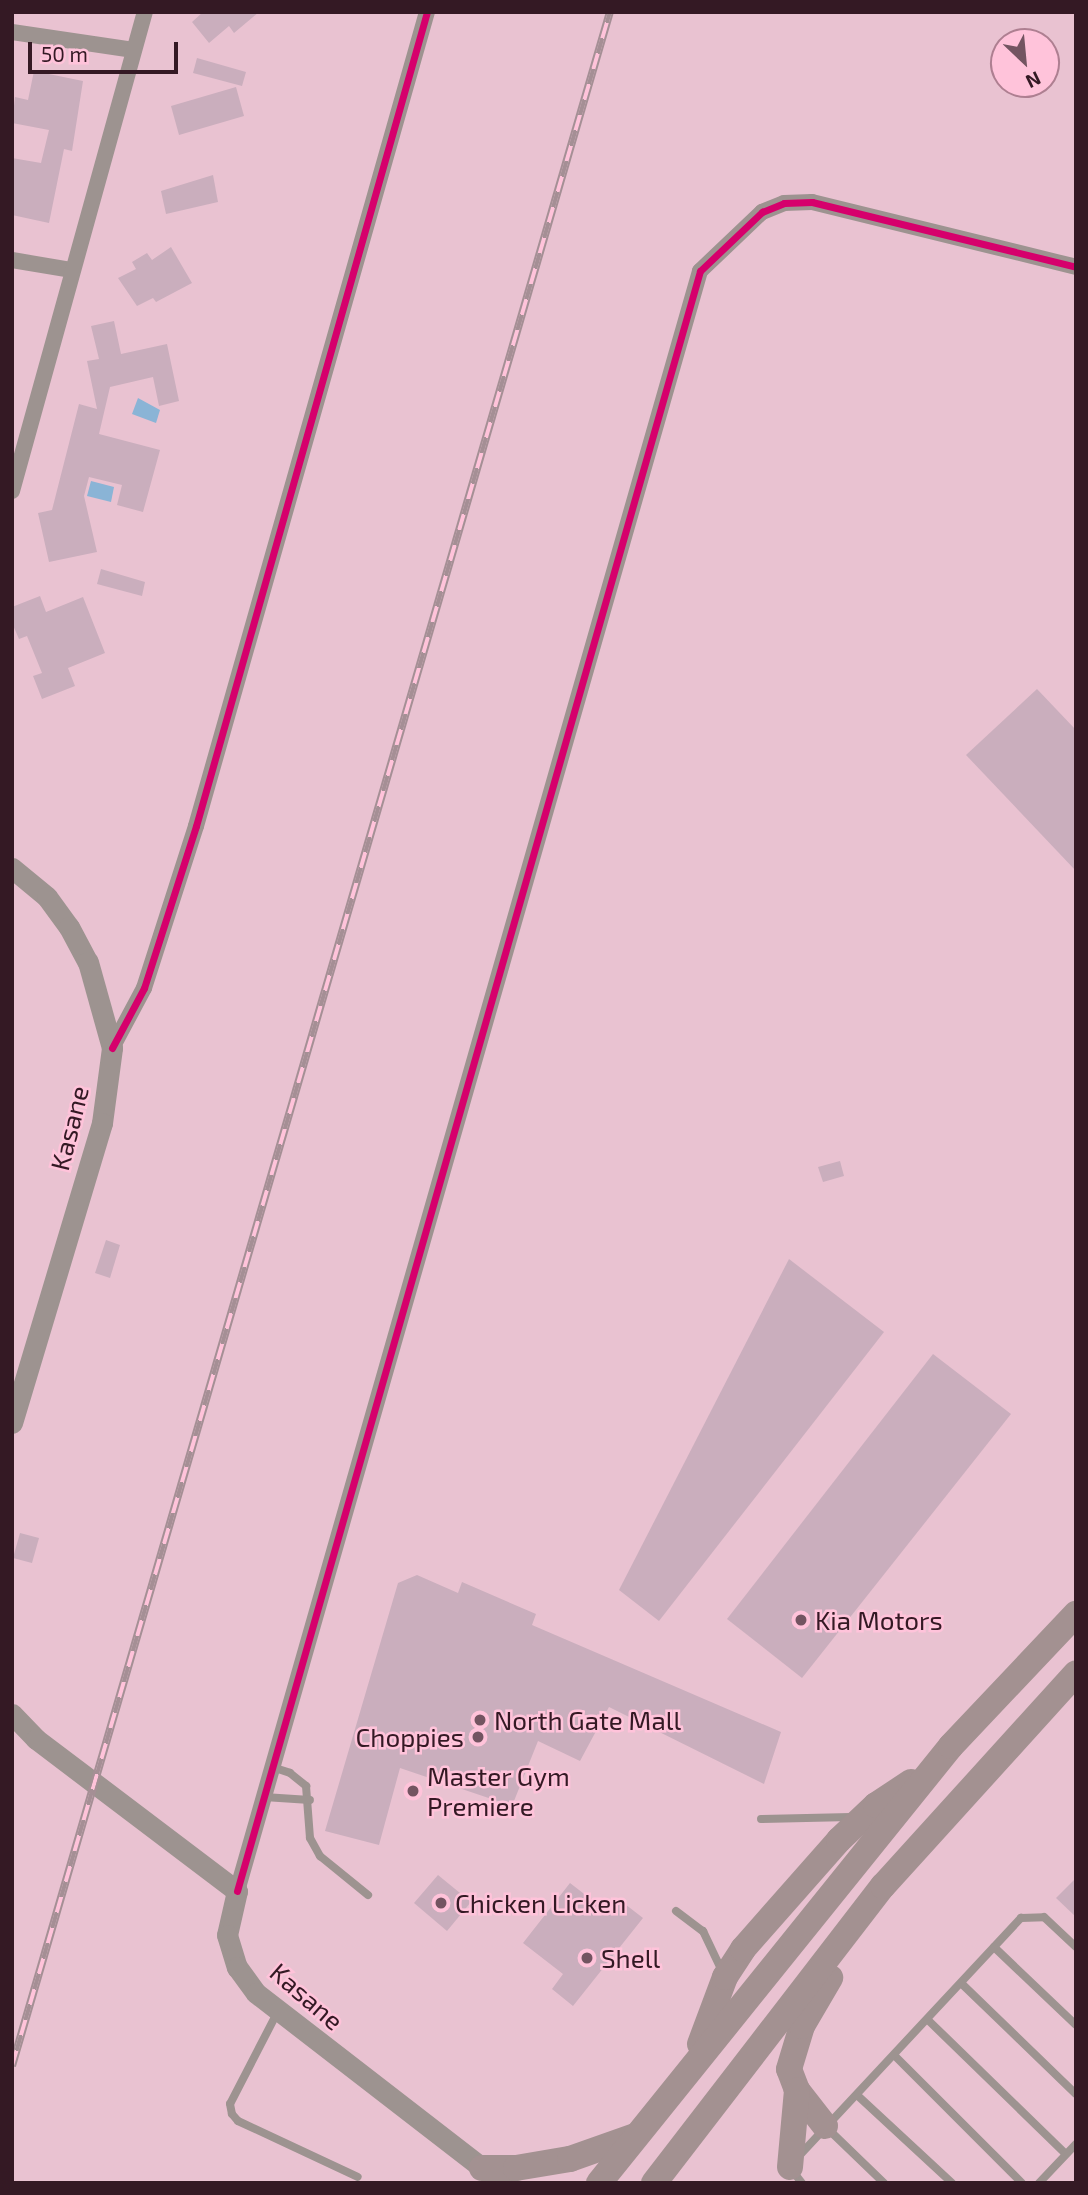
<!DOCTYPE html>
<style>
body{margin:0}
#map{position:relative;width:1088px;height:2195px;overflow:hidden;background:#e9c2d1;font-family:"Exo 2",sans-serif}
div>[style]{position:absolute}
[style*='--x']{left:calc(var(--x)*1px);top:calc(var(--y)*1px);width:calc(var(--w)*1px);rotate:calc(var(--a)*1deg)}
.water>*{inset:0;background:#8ab4d6}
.building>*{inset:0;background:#caaebd}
.service>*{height:8px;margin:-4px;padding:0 4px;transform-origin:4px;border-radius:4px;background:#9d9390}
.minor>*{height:16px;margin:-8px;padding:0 8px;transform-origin:8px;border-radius:8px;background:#9d9390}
.tertiary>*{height:21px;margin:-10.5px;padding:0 10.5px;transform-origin:10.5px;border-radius:10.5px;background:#9d9390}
.trunk>*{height:26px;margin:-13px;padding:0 13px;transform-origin:13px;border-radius:13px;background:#a39191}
.rail>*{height:8px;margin-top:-4px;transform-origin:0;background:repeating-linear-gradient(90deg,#ffc3da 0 16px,#a58f95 0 32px);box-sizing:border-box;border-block:2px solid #a58f95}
.cycleway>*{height:7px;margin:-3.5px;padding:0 3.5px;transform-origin:3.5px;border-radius:3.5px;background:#d6006c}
.dots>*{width:19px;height:19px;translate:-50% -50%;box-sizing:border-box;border:4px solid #ffc3da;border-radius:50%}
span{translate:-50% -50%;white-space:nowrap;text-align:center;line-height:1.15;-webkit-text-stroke:5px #ffc3da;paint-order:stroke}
.street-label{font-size:26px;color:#341924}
.poi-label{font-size:26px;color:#341924}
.left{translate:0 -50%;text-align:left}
.right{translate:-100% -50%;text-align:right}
.frame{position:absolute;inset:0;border:14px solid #341924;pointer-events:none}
.north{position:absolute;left:990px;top:28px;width:70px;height:70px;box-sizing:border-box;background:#ffc3da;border:2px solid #ae7f91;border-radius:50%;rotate:154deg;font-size:19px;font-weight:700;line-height:28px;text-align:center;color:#341924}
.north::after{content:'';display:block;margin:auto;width:24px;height:32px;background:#735461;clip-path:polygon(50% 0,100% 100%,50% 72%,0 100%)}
.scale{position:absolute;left:28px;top:42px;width:150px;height:32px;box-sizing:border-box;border:4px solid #341924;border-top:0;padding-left:9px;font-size:21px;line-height:24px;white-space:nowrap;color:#341924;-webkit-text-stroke:5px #ffc3da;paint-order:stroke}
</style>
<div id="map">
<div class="water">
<i style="clip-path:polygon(138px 398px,160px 410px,156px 423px,132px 414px)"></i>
<i style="clip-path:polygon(91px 481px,114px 487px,111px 502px,87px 496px)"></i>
</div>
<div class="building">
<i style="clip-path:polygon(203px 12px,259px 12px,234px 33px,229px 26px,209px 43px,192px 22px)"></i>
<i style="clip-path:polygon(197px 58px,246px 72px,242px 86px,193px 73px)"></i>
<i style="clip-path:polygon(34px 71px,83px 81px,72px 151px,64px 149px,49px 223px,12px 215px,12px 158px,41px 163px,49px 130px,12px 123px,15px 97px,28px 100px)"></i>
<i style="clip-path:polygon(236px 87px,244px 116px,179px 135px,171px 106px)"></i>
<i style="clip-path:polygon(213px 175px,218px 202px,166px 214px,161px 191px)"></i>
<i style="clip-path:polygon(171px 247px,192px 283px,156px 302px,153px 298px,137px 306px,118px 278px,136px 269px,132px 262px,147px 253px,152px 260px)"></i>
<i style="clip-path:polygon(114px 321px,121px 354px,167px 344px,179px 401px,159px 406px,153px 377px,110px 387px,99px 434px,160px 450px,143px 512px,117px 505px,122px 485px,89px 477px,84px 496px,97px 552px,49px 562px,38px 513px,52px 510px,79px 404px,97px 409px,87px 361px,99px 359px,91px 326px)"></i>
<i style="clip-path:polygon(101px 569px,145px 582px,142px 596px,97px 584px)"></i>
<i style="clip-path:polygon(40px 596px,46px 612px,83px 597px,105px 653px,68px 668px,75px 686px,42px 699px,33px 676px,42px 673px,27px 636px,19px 639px,12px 623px,12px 607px)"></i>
<i style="clip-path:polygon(1037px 689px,1076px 730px,1076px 871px,966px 755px)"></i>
<i style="clip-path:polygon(840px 1161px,844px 1176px,823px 1182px,818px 1167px)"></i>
<i style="clip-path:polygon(106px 1240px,120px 1245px,110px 1278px,95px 1273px)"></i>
<i style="clip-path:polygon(789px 1259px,884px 1332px,659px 1621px,619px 1590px)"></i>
<i style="clip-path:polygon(933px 1354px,1011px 1414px,802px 1678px,727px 1619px)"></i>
<i style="clip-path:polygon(20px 1533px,39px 1538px,32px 1563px,13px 1558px)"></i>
<i style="clip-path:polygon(417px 1575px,458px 1593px,462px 1582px,536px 1614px,532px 1625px,781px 1732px,764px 1784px,609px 1707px,580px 1761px,538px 1741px,512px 1806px,400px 1768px,379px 1845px,325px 1831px,398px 1583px)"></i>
<i style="clip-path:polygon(438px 1875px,471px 1902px,447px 1931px,414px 1903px)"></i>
<i style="clip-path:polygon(1076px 1878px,1076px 1917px,1056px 1898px)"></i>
<i style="clip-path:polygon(570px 1883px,610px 1914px,621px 1901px,643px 1918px,573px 2006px,552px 1989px,563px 1974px,523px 1943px)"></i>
</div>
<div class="service">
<i style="--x:272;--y:1767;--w:19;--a:18"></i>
<i style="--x:290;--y:1773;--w:21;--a:39"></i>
<i style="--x:306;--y:1786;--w:52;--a:85.6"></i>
<i style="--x:310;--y:1838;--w:21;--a:61"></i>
<i style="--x:320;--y:1856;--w:62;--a:39.1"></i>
<i style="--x:264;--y:1797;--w:46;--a:3.7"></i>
<i style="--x:761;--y:1819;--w:90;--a:-1.3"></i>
<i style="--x:676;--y:1911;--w:34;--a:37"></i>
<i style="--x:703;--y:1931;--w:44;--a:64.6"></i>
<i style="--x:994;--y:1947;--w:113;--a:43.6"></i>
<i style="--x:962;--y:1984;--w:158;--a:44"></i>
<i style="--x:277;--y:2013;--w:102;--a:117.3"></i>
<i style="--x:230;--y:2104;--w:10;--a:79"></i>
<i style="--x:232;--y:2114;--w:9;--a:49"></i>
<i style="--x:238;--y:2121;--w:132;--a:25"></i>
<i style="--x:928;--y:2020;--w:192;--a:44.2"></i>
<i style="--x:894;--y:2055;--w:181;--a:45"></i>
<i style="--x:857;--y:2095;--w:129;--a:42.8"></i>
<i style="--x:828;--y:2129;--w:78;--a:44"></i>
<i style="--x:798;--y:2157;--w:327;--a:-47"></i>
<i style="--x:1021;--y:1918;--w:23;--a:-2"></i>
<i style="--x:1044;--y:1917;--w:44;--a:43.2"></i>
<i style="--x:791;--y:2169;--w:18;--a:52"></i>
<i style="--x:1039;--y:2183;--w:54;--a:-46.5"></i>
</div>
<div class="minor">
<i style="--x:12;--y:32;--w:123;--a:8.4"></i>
<i style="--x:12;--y:260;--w:61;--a:9.5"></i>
<i style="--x:12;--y:491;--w:497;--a:-74.5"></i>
<i style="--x:112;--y:1048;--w:68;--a:-61.9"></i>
<i style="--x:144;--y:988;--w:170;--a:-72.2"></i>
<i style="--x:196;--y:826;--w:846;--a:-74.16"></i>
<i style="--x:237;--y:1891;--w:1685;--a:-74.05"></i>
<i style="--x:700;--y:271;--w:86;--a:-43.6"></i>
<i style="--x:762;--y:212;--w:24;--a:-22"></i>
<i style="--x:784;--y:203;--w:28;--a:-2"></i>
<i style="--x:812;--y:202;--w:272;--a:13.8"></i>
</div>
<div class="tertiary">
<i style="--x:12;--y:868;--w:45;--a:39.6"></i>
<i style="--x:47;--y:897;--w:37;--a:54"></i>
<i style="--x:69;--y:927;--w:40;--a:62"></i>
<i style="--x:88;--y:962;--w:89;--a:74.4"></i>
<i style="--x:112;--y:1048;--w:76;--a:97.6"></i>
<i style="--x:102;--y:1123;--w:313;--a:106.7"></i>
<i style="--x:12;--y:1714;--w:35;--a:46"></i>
<i style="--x:36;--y:1739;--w:252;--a:37.1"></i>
<i style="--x:237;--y:1891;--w:45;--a:102.8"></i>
<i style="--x:227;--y:1935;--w:34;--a:73"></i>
<i style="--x:237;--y:1967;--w:32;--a:54"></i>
<i style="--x:256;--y:1993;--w:311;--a:37.7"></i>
</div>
<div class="trunk">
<i style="--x:700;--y:2044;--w:72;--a:-69.5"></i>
<i style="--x:725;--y:1977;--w:33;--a:-57"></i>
<i style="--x:743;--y:1949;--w:145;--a:-48.6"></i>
<i style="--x:839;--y:1840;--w:51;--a:-43.4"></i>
<i style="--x:876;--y:1805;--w:42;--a:-33.3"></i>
<i style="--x:825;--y:2126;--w:46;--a:-127.9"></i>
<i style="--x:797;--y:2090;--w:22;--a:-111"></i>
<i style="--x:789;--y:2069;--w:45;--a:-73.2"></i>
<i style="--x:802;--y:2026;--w:56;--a:-59.7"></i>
<i style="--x:790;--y:2167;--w:77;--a:-84.8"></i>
<i style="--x:482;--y:2168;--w:34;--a:0"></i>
<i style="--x:516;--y:2168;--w:55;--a:-9.5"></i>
<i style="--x:570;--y:2159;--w:69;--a:-19.5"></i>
<i style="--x:599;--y:2183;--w:561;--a:-51.15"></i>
<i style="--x:951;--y:1746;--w:182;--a:-46.6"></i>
<i style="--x:654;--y:2183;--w:375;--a:-52.4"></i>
<i style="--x:883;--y:1886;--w:287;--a:-47.8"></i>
</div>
<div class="rail">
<i style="--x:12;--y:2066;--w:2139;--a:-73.77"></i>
</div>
<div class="cycleway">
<i style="--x:112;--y:1048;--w:68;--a:-61.9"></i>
<i style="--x:144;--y:988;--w:170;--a:-72.2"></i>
<i style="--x:196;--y:826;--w:846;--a:-74.16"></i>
<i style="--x:237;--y:1891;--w:1685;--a:-74.05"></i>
<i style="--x:700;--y:271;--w:86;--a:-43.6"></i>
<i style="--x:762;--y:212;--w:24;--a:-22"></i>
<i style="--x:784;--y:203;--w:28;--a:-2"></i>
<i style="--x:812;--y:202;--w:272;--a:13.8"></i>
</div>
<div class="dots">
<i style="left:801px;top:1620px;background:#735461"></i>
<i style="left:480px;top:1720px;background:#735461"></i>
<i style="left:478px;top:1737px;background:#735461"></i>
<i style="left:413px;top:1791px;background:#735461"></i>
<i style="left:441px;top:1903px;background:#735461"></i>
<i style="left:587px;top:1958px;background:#735461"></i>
</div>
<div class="street-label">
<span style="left:69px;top:1128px;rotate:-76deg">Kasane</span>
<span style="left:307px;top:1996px;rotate:41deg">Kasane</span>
</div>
<div class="poi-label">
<span class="left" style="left:815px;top:1620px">Kia Motors</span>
<span class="left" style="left:494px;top:1720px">North Gate Mall</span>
<span class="right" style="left:464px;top:1737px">Choppies</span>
<span class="left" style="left:427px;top:1791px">Master Gym<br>Premiere</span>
<span class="left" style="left:455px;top:1903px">Chicken Licken</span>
<span class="left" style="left:601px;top:1958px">Shell</span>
</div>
<div class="frame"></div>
<div class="north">N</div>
<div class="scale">50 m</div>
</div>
